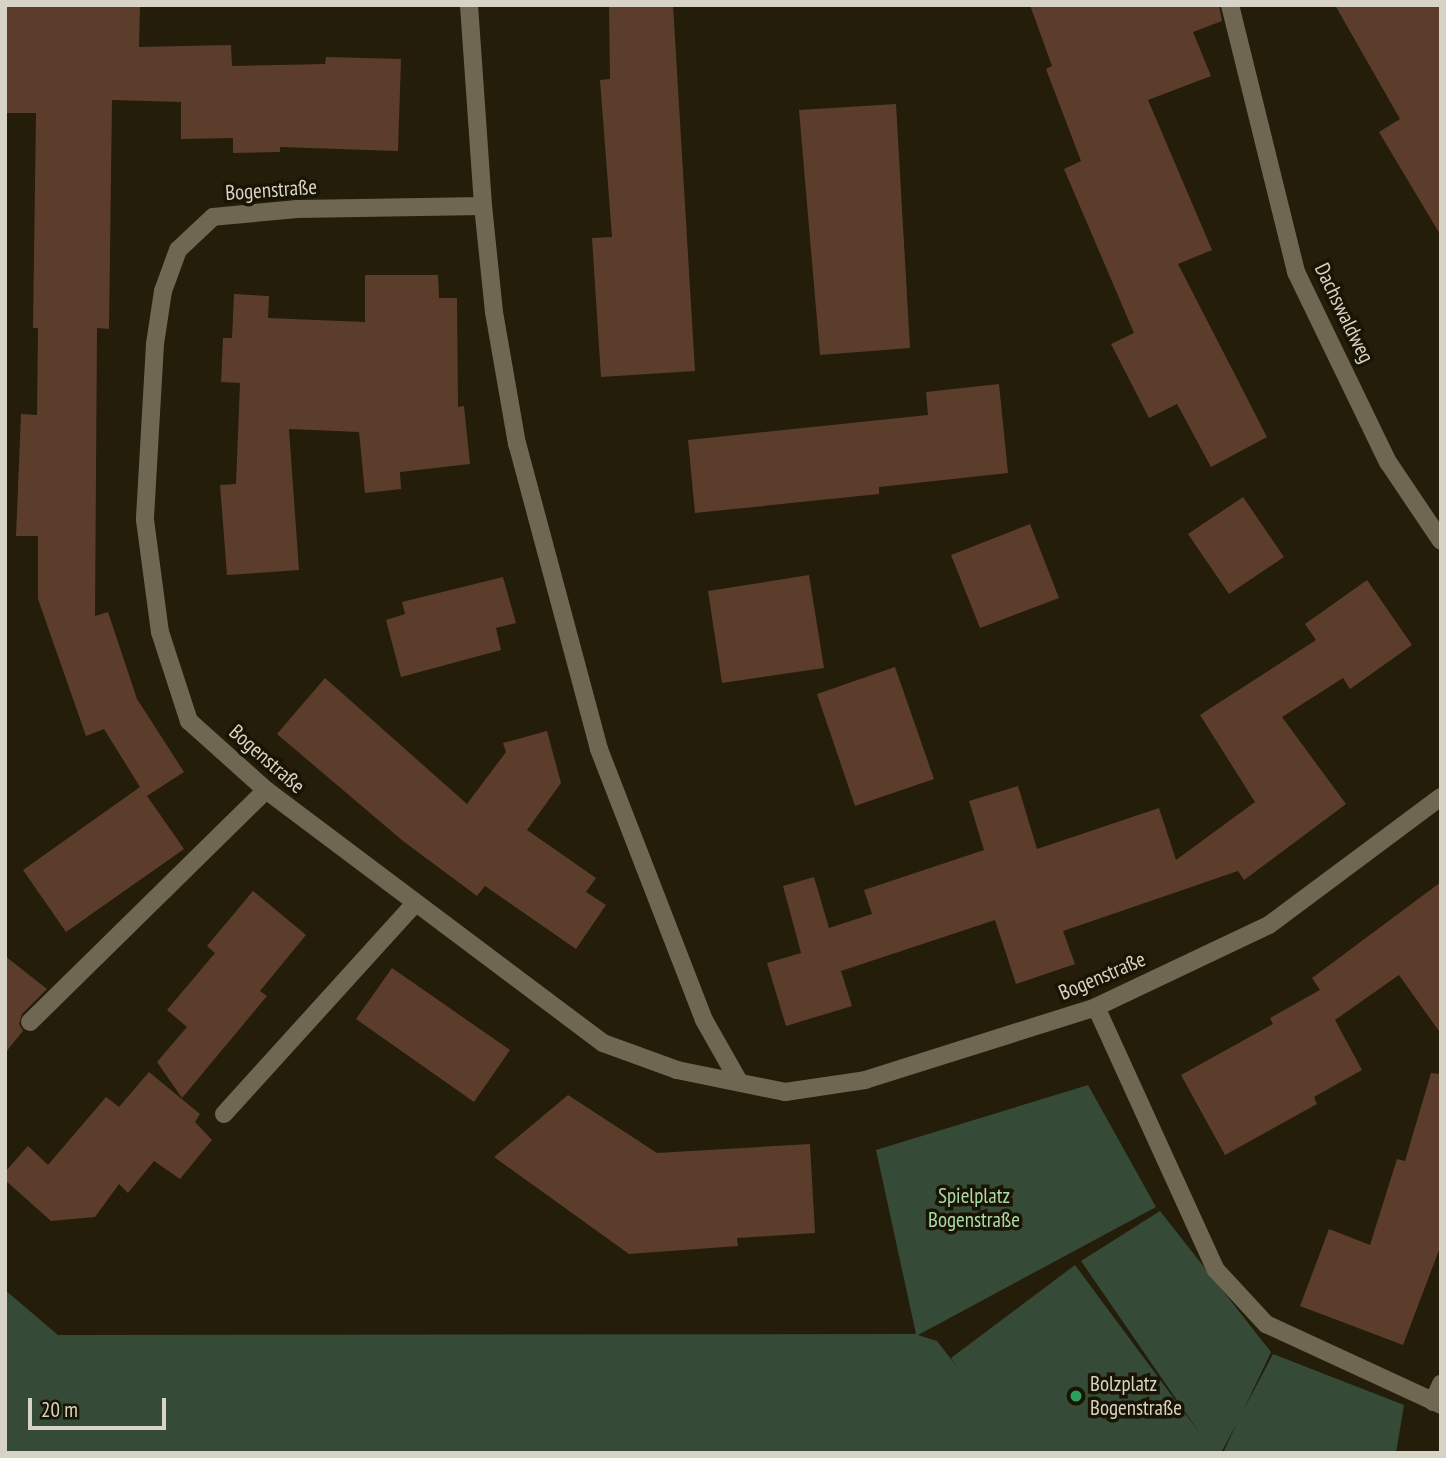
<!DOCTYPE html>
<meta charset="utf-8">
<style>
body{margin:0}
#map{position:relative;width:1446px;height:1458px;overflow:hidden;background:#231d0a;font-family:"PT Sans Narrow",sans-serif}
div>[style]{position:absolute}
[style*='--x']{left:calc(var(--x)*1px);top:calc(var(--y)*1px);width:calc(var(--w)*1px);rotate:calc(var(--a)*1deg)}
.green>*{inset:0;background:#364a38}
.building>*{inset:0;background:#5c3d2c}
.minor>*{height:18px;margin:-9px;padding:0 9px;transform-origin:9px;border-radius:9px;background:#6f6752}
.dots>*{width:19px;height:19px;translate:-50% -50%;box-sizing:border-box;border:4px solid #1a1403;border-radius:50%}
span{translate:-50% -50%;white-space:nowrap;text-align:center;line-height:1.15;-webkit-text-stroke:7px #1a1403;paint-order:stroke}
.street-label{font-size:21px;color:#d7d3c7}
.park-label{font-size:21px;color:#aadbad}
.poi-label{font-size:21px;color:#d7d3c7}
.left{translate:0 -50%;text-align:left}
.frame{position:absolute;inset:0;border:7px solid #d7d3c7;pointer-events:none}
.scale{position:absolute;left:28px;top:1398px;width:138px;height:32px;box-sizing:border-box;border:4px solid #d7d3c7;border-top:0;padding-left:9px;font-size:21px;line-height:24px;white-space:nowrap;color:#d7d3c7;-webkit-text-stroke:5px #1a1403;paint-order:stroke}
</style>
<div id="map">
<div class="green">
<i style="clip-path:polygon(1088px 1085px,1156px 1207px,918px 1335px,937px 1341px,958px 1368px,951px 1358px,1075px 1265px,1201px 1435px,1081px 1261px,1160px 1211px,1271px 1352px,1243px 1411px,1273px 1354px,1404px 1405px,1396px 1453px,1223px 1453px,1237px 1423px,1221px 1453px,5px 1453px,5px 1290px,58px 1335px,916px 1334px,876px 1150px)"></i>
</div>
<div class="building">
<i style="clip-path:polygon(89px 5px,140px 5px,139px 47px,231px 45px,232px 66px,325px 64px,326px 57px,401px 59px,398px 151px,280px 147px,280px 152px,233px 153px,233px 138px,181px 139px,181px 102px,112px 100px,109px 329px,97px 328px,95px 616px,108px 612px,137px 699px,184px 772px,147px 796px,184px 849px,66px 932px,23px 870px,140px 787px,104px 729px,86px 736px,38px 599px,38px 536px,16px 536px,21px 414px,37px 415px,38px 328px,33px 328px,36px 113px,5px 113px,5px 7px)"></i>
<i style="clip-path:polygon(609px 5px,673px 5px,695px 371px,601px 377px,592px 238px,612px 237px,600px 80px,610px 79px)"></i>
<i style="clip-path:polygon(1030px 5px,1219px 5px,1222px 21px,1193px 32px,1211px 76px,1148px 100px,1212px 250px,1178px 264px,1267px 437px,1211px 467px,1177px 404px,1149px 418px,1111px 344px,1134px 333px,1064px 169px,1081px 161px,1046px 69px,1052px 66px)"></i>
<i style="clip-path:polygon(1335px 5px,1441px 5px,1441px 236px,1379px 132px,1400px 119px)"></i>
<i style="clip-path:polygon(896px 104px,910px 348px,820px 355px,799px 110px)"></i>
<i style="clip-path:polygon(365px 275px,438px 275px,439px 298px,457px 298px,458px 407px,464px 406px,470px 464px,400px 472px,401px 489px,365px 493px,359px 432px,289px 429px,299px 570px,227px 575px,220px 485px,236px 484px,240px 383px,221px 382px,223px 338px,232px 338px,234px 294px,269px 296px,268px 318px,365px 322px)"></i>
<i style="clip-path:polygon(999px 384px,1008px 473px,879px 487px,879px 494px,695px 513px,688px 440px,928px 415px,926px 392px)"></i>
<i style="clip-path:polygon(1243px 497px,1284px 557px,1229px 594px,1188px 534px)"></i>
<i style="clip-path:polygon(1030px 524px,1059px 598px,980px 628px,951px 555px)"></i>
<i style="clip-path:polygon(809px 575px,824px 668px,722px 683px,708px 591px)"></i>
<i style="clip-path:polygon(503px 577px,516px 623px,496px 628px,501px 650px,401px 677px,386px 620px,405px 614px,402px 602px)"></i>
<i style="clip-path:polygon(1367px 580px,1412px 645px,1350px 689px,1343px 678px,1282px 717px,1346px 804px,1244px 880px,1238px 871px,1063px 931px,1075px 964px,1016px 984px,995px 920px,841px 971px,852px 1006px,786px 1026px,767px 963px,801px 953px,783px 886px,814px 877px,829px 928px,872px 914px,864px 890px,984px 850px,969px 801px,1018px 786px,1037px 849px,1159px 808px,1176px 860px,1255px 802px,1200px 715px,1316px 640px,1305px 624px)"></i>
<i style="clip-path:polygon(895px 667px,934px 779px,855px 806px,817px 694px)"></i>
<i style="clip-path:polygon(325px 678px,467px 804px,506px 752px,503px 743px,547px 731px,561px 783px,527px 830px,596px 878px,586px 892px,606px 905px,576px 949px,485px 886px,477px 896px,403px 841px,277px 734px)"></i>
<i style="clip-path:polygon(1441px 882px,1441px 1034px,1399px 975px,1335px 1020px,1362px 1070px,1314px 1097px,1317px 1104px,1225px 1155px,1181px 1075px,1273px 1024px,1270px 1018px,1320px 990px,1312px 978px)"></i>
<i style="clip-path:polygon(253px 891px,306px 935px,260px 991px,267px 996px,182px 1098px,157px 1062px,187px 1027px,167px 1010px,215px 953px,207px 946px)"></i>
<i style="clip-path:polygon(5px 956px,47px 989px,22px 1014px,19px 1024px,23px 1031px,5px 1053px)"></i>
<i style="clip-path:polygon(392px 968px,510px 1050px,474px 1102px,356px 1019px)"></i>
<i style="clip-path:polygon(149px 1072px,200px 1114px,195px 1122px,212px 1140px,180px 1179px,154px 1161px,128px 1193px,119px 1184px,95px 1217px,51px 1221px,5px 1180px,5px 1172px,28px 1146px,48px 1165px,106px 1097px,119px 1107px)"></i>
<i style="clip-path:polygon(1431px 1073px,1441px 1074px,1441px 1245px,1403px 1345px,1300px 1306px,1329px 1229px,1370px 1245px,1397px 1159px,1405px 1161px)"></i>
<i style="clip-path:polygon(568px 1095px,657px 1153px,810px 1144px,815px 1233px,737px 1238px,738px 1246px,629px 1254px,494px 1157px)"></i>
</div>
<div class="minor">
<i style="--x:469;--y:5;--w:201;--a:86"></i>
<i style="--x:1230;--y:5;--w:275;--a:76.1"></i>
<i style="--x:1296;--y:272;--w:211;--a:64.2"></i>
<i style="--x:1388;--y:462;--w:95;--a:56.1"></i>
<i style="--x:1096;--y:1007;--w:289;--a:65.5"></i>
<i style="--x:1216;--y:1270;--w:74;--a:47.2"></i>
<i style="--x:1266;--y:1324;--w:193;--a:24.8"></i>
<i style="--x:30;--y:1022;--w:331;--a:-44.5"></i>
<i style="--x:738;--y:1080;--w:69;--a:-119.5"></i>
<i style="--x:704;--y:1020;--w:291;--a:-111.2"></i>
<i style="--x:599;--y:749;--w:316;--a:-105"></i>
<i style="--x:517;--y:444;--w:134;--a:-99.9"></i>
<i style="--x:494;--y:312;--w:107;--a:-95.9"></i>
<i style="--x:483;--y:206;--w:186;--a:179.1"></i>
<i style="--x:297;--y:209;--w:84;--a:174.6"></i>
<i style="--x:213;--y:217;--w:48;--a:136.7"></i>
<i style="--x:178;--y:250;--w:44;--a:110.1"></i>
<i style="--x:163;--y:291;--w:54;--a:98.6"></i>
<i style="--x:155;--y:344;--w:176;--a:93.3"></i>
<i style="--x:145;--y:520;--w:113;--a:82.4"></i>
<i style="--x:160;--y:632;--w:94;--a:72"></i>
<i style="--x:189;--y:721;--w:103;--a:41.9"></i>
<i style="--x:266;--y:790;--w:421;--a:36.9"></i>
<i style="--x:603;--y:1043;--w:79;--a:20"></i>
<i style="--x:677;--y:1070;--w:110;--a:11.5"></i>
<i style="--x:785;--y:1092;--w:81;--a:-8.5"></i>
<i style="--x:865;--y:1080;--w:242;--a:-17.5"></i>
<i style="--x:1096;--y:1007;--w:191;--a:-25.4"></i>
<i style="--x:1269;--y:925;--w:214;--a:-36.7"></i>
<i style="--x:224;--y:1114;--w:285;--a:-47.8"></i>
<i style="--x:1433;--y:1402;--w:20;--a:-66"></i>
</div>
<div class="dots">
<i style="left:1076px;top:1396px;background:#2e9e5b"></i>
</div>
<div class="street-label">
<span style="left:271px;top:190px;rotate:-4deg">Bogenstraße</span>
<span style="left:1344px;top:313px;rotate:64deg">Dachswaldweg</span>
<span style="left:267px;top:759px;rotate:41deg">Bogenstraße</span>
<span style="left:1102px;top:976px;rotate:-23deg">Bogenstraße</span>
</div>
<div class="park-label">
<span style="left:974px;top:1208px">Spielplatz<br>Bogenstraße</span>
</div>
<div class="poi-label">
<span class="left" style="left:1090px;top:1396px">Bolzplatz<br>Bogenstraße</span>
</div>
<div class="frame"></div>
<div class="scale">20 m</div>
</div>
